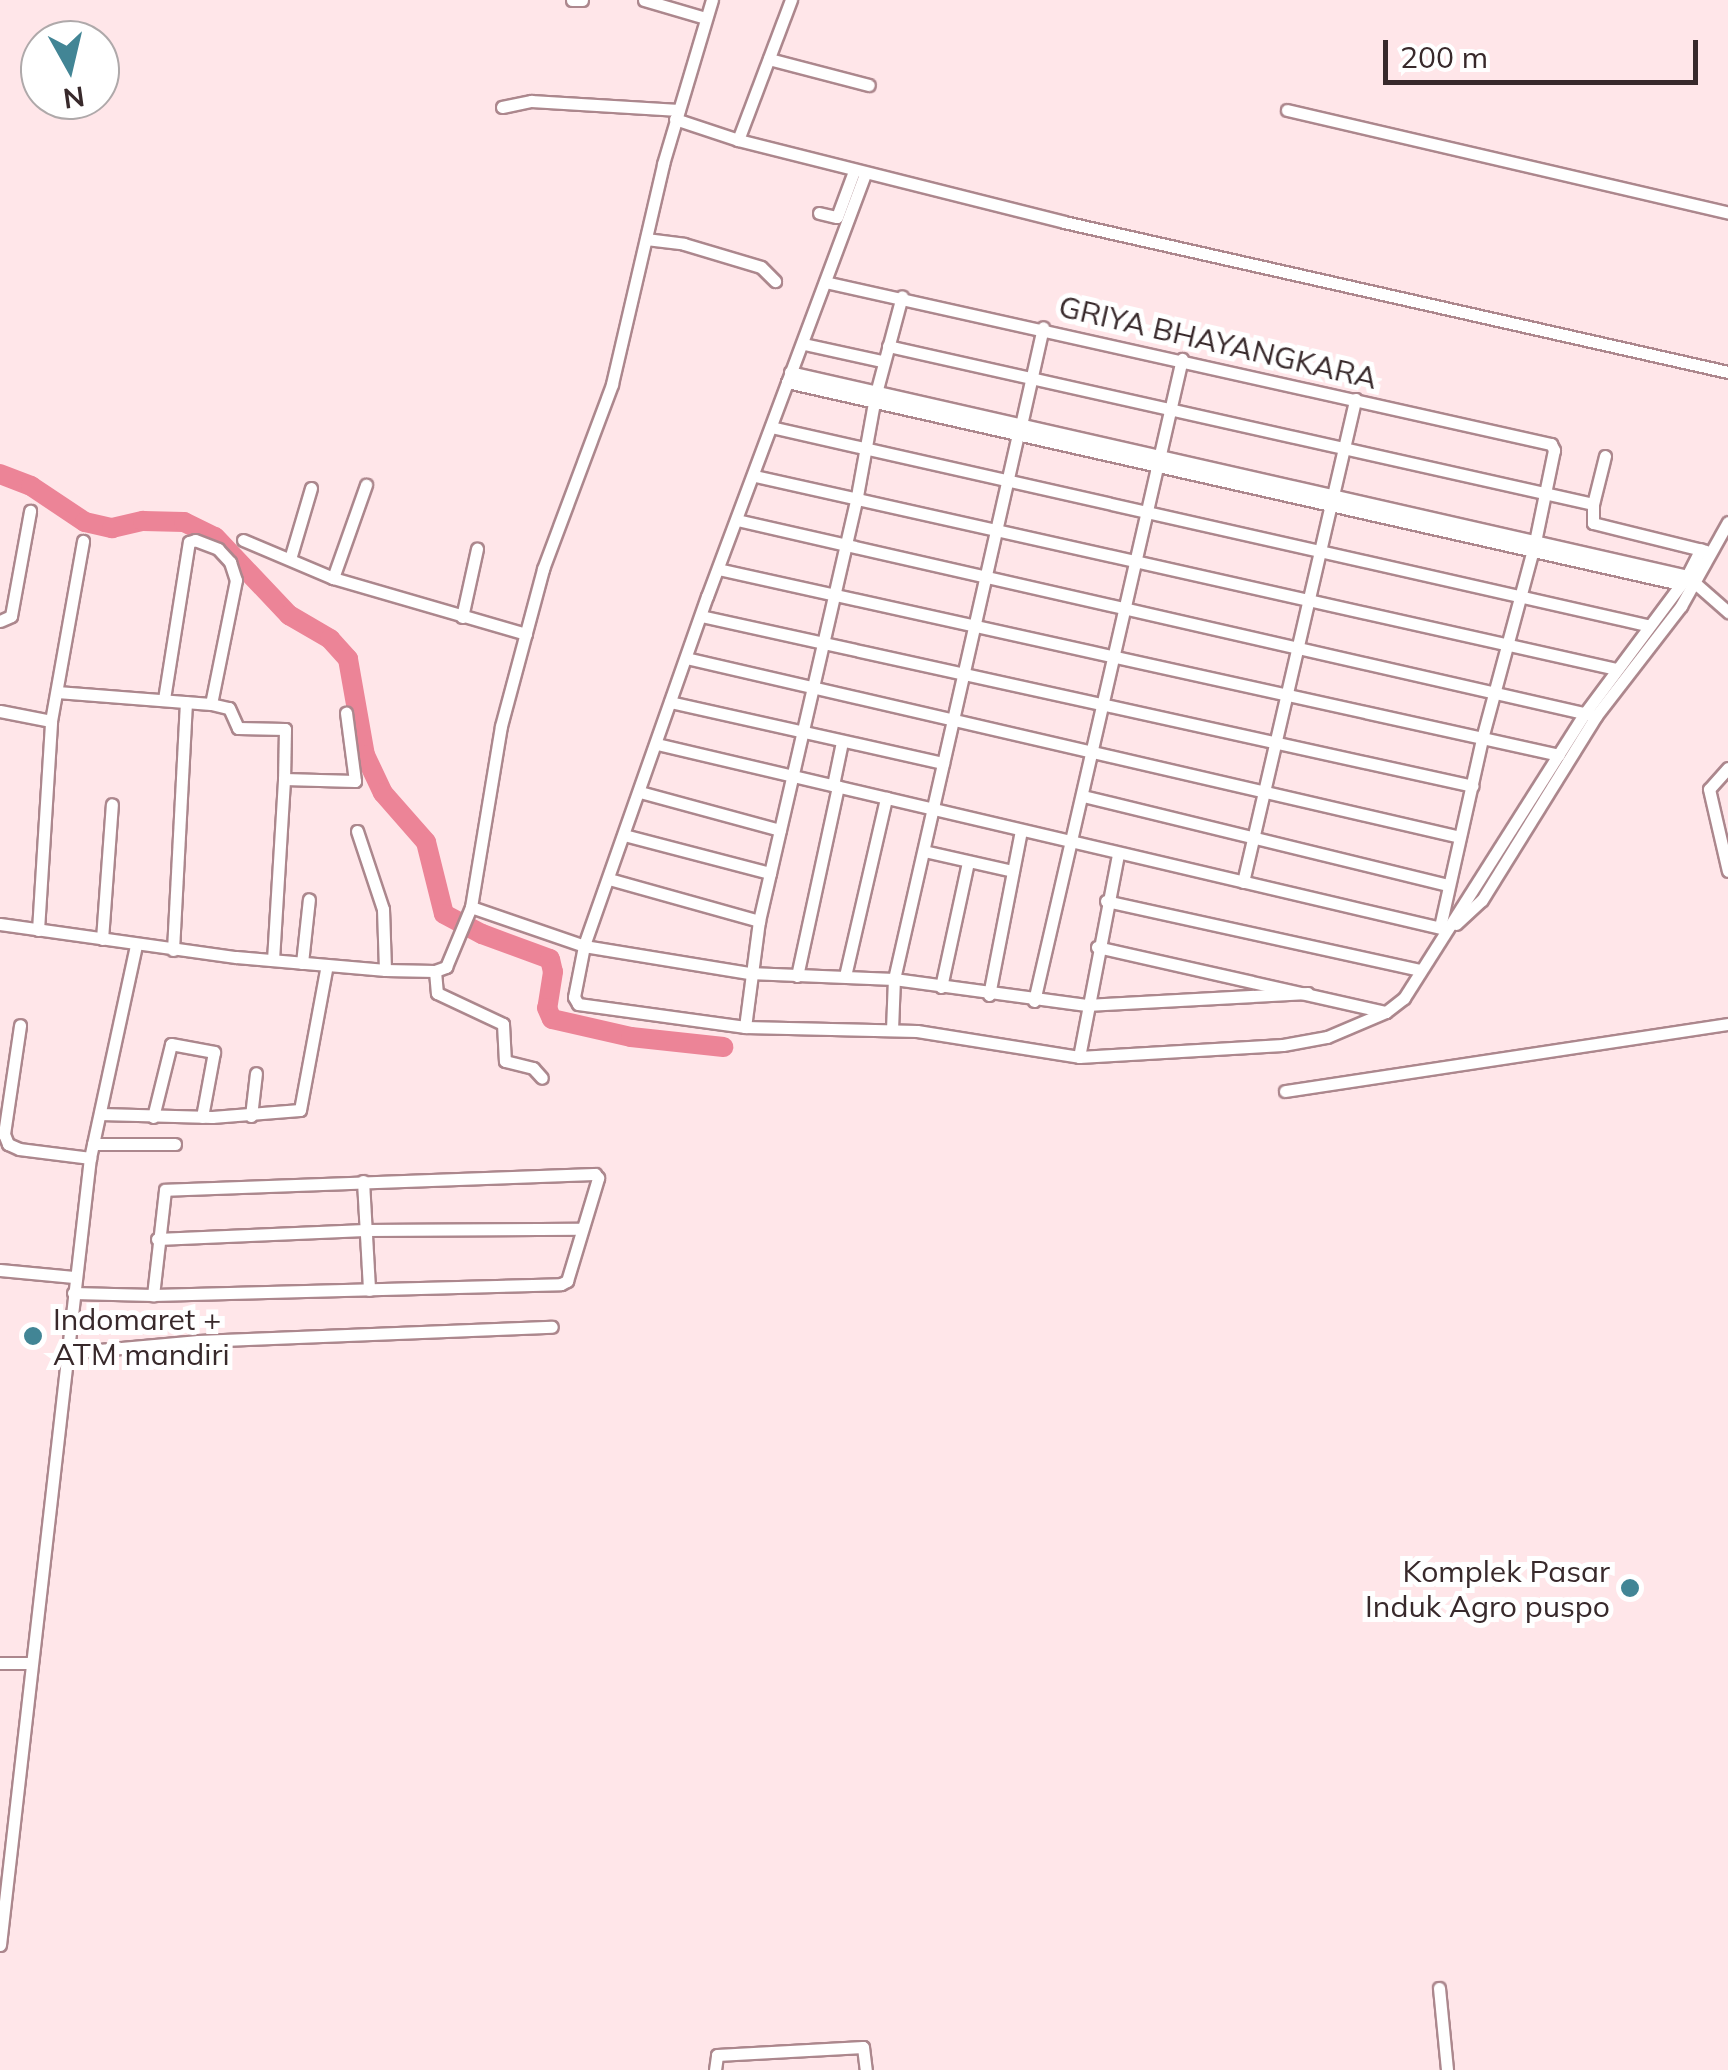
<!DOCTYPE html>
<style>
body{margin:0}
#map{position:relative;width:1728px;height:2070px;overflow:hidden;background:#ffe6e9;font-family:Mulish,sans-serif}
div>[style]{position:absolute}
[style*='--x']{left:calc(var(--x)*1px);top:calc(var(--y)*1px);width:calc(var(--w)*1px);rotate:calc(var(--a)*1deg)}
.river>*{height:20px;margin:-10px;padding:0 10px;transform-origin:10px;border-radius:10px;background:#ec8497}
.roads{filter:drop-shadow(2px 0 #ac878d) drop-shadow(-2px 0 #ac878d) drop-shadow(0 2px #ac878d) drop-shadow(0 -2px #ac878d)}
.minor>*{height:11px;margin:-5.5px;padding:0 5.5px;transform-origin:5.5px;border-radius:5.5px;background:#fff}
.dots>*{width:28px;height:28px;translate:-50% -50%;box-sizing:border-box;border:5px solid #fff;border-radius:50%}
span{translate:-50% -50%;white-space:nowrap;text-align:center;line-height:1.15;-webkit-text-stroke:10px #fff;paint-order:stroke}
.street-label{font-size:30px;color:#38292b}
.poi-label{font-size:30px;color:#38292b}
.left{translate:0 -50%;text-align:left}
.right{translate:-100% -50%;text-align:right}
.north{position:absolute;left:20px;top:20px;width:100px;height:100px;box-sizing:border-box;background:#fff;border:2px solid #afa9aa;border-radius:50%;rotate:172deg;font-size:28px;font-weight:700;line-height:40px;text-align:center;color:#38292b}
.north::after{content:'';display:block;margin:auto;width:35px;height:45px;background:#428595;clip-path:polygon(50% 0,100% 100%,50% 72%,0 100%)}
.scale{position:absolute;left:1383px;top:40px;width:315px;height:45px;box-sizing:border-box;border:5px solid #38292b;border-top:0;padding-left:12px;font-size:30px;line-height:35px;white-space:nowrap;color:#38292b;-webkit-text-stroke:8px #fff;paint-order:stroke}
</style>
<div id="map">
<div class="river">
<i style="--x:0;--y:474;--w:33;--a:21"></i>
<i style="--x:31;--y:486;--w:65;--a:33.7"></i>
<i style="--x:85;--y:522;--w:28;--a:13"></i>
<i style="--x:112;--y:528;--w:32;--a:-13"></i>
<i style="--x:143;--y:521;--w:41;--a:1.4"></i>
<i style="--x:184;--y:522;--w:34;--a:26"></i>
<i style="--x:215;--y:537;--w:108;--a:46.5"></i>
<i style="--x:289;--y:615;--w:48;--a:30.3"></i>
<i style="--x:330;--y:639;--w:27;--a:48"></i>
<i style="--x:348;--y:659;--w:97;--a:80"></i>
<i style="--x:365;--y:755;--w:42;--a:64.7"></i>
<i style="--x:383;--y:793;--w:65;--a:48.7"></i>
<i style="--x:426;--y:842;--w:74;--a:76"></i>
<i style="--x:444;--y:914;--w:43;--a:27.8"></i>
<i style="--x:482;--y:934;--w:72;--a:20.2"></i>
<i style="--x:550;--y:959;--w:13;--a:77"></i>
<i style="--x:553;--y:972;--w:36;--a:99"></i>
<i style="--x:547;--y:1008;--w:12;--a:66"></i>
<i style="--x:552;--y:1019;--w:81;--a:12.8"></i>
<i style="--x:631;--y:1037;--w:93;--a:6.2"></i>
</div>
<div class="roads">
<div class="minor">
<i style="--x:572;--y:0;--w:10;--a:0"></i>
<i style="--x:644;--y:0;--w:64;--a:16.4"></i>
<i style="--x:769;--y:59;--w:103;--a:14.6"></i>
<i style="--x:502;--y:107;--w:30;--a:-12"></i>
<i style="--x:531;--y:101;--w:148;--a:3.5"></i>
<i style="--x:1287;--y:110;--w:453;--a:13.1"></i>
<i style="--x:675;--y:119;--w:66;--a:18.4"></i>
<i style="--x:738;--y:140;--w:150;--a:-69.3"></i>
<i style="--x:738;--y:140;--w:336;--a:14.1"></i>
<i style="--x:1064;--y:222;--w:681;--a:12.73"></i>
<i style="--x:865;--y:174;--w:451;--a:110.5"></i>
<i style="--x:707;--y:596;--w:371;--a:109.4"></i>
<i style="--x:584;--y:946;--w:52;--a:101.1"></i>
<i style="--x:574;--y:997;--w:8;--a:60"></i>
<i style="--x:578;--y:1004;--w:169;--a:7.8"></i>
<i style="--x:745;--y:1027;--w:172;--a:1.3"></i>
<i style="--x:917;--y:1031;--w:164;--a:9.1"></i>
<i style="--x:1079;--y:1057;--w:204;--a:-3.4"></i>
<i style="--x:1283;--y:1045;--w:45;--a:-10.3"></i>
<i style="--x:1327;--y:1037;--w:64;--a:-23"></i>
<i style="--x:1386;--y:1012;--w:23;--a:-38"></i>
<i style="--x:1404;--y:998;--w:338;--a:-57.6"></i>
<i style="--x:1585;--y:713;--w:171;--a:-53.3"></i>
<i style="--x:1687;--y:576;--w:30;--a:-63"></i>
<i style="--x:819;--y:213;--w:18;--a:13"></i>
<i style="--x:837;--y:217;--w:49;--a:-69.7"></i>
<i style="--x:646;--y:239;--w:38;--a:7"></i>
<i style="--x:684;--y:244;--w:80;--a:16.6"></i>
<i style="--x:761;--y:267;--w:20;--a:45"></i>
<i style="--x:825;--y:282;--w:744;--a:12.58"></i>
<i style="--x:1551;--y:444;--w:7;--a:63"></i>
<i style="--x:1554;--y:450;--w:94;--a:101.7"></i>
<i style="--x:1535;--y:542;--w:204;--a:105.1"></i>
<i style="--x:1482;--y:739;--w:193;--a:102.6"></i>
<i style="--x:804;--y:344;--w:80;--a:12.3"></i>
<i style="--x:888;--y:346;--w:722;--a:12.63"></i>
<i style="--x:790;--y:372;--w:920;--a:12.81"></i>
<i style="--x:1687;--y:576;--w:55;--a:41.3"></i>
<i style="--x:787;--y:382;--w:916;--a:12.75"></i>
<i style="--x:876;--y:393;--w:100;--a:-75"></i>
<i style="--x:1021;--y:425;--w:100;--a:-77.3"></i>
<i style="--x:771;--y:427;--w:898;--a:12.74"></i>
<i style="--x:1605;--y:456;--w:49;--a:104"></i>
<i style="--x:1593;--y:504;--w:19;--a:90"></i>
<i style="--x:1593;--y:523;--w:116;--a:13.9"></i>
<i style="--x:755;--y:476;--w:882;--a:12.63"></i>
<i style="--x:737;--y:520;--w:881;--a:12.85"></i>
<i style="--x:243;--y:540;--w:98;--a:22.9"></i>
<i style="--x:333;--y:578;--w:201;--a:16.2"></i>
<i style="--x:290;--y:559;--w:74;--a:-73.5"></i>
<i style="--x:718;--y:569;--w:861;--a:12.47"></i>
<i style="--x:333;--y:578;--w:99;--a:-70.5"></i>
<i style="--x:701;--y:616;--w:790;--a:12.42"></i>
<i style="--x:462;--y:617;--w:70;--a:-77.6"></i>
<i style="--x:0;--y:621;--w:12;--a:-24"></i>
<i style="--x:11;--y:616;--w:107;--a:-79.7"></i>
<i style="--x:686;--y:658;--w:794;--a:13.02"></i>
<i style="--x:57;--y:692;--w:154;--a:4.5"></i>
<i style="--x:211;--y:704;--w:18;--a:13"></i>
<i style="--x:229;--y:708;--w:22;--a:66"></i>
<i style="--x:238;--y:728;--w:47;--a:1.2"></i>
<i style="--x:285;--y:729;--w:50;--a:91.1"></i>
<i style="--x:164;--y:699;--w:159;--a:-81"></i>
<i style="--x:189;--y:542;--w:6;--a:-18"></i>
<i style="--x:195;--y:540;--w:25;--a:21"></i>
<i style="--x:218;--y:549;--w:18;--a:47"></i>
<i style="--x:230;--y:562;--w:19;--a:72"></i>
<i style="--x:236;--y:580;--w:126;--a:101.4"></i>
<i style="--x:670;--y:702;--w:280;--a:12.6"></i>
<i style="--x:0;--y:711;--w:52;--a:11.1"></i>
<i style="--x:657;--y:744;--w:809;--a:13.21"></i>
<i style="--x:1728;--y:768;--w:28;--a:132"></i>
<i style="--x:1709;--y:789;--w:84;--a:77"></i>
<i style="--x:833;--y:785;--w:44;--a:-78.2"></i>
<i style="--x:640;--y:792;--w:145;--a:15.2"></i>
<i style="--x:1083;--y:796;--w:376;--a:13.7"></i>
<i style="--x:357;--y:831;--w:82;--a:71.6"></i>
<i style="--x:383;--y:909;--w:61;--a:88.1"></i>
<i style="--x:624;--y:835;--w:151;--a:14.6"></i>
<i style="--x:924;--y:851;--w:91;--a:12.7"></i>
<i style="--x:609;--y:879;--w:156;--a:15.6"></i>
<i style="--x:1243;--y:882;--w:496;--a:-76.9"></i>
<i style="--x:1106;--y:901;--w:322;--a:12.4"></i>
<i style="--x:471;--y:907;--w:120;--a:19"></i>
<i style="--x:584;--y:946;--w:167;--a:9.3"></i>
<i style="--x:749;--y:973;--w:145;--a:2.4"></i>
<i style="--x:894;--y:979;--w:194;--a:7.7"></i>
<i style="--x:1086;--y:1005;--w:222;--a:-3.1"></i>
<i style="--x:0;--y:924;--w:238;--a:8"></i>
<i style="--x:236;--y:957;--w:150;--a:5"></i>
<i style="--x:385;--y:970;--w:50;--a:1.1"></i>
<i style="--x:435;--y:971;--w:12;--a:-20"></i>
<i style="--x:446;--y:967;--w:65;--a:-67.4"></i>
<i style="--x:471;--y:907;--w:183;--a:-80.6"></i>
<i style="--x:501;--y:726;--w:163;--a:-75"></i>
<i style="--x:543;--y:569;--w:197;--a:-69.5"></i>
<i style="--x:612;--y:384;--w:226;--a:-76.9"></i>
<i style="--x:663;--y:164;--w:171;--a:-73.4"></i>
<i style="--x:1456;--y:924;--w:35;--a:-43"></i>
<i style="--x:1482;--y:900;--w:216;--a:-58.2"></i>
<i style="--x:1596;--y:716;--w:139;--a:-52.3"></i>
<i style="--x:1681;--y:606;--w:96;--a:-60.8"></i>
<i style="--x:38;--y:930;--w:209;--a:-86.4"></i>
<i style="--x:51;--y:721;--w:183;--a:-79.9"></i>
<i style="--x:102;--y:939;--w:135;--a:-85.8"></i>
<i style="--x:1097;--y:947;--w:296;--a:12.7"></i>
<i style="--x:173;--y:950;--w:248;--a:-87"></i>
<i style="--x:273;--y:960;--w:181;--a:-86.5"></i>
<i style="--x:284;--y:779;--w:71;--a:1.6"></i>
<i style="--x:355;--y:781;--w:69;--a:-97.5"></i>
<i style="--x:302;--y:963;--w:64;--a:-83.8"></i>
<i style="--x:435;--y:971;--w:22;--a:85"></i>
<i style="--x:437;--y:993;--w:73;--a:25.2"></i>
<i style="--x:503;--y:1024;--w:37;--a:87"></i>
<i style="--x:505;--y:1061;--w:29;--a:14"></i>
<i style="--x:533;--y:1068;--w:13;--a:48"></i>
<i style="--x:797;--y:976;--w:194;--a:-77.8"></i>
<i style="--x:845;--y:976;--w:183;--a:-77"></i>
<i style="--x:941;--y:987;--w:128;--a:-77.8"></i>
<i style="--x:989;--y:995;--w:168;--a:-79"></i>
<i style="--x:1034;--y:1001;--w:659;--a:-77.02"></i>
<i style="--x:745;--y:1027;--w:107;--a:-82.5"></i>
<i style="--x:759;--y:921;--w:436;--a:-77"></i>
<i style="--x:857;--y:496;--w:96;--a:-79.7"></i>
<i style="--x:892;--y:1030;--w:51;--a:-87.8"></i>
<i style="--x:894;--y:979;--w:559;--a:-77.18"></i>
<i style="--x:1079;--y:1057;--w:207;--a:-79.1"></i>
<i style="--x:1285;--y:1091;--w:448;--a:-8.6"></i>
<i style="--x:100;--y:1114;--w:112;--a:1.5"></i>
<i style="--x:212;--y:1117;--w:88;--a:-4.5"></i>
<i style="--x:300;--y:1110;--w:147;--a:-79.5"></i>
<i style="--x:251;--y:1116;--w:43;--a:-83.4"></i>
<i style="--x:153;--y:1117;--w:75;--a:-76.1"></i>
<i style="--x:171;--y:1044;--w:44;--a:10.5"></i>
<i style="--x:214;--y:1052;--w:66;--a:100.5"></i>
<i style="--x:0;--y:1132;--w:4;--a:27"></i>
<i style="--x:4;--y:1134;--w:110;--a:-81.6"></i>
<i style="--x:4;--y:1134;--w:11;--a:68"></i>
<i style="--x:8;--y:1144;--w:12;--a:24"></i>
<i style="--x:19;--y:1149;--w:72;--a:7.2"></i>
<i style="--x:93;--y:1144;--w:82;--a:0"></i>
<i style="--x:363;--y:1181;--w:109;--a:86.8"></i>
<i style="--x:157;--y:1239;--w:208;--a:-2.5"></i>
<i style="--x:365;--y:1230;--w:217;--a:-0.3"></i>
<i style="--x:0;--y:1270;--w:74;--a:5.4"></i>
<i style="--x:73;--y:1293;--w:80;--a:1.4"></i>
<i style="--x:153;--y:1295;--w:408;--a:-1.5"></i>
<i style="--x:561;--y:1284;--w:7;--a:-27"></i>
<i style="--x:567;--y:1281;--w:108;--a:-73.2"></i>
<i style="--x:598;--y:1178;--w:5;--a:-127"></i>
<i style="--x:595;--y:1174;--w:430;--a:177.9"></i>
<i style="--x:165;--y:1190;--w:106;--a:96.5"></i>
<i style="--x:66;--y:1353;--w:133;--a:-5.2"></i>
<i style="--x:198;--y:1341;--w:354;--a:-2.3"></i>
<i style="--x:0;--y:1663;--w:30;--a:0"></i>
<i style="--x:0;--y:1945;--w:792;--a:-83.48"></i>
<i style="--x:90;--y:1158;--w:218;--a:-77.8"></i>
<i style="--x:1439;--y:1988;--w:82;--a:84.4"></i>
<i style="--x:715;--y:2070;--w:15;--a:-82"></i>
<i style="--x:717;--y:2055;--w:146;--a:-3.1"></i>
<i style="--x:863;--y:2047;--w:23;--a:83"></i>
</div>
</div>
<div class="dots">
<i style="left:33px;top:1336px;background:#428595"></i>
<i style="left:1630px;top:1588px;background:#428595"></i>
</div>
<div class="street-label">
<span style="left:1218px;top:342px;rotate:13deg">GRIYA BHAYANGKARA</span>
</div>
<div class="poi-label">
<span class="left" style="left:53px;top:1336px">Indomaret +<br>ATM mandiri</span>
<span class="right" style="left:1610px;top:1588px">Komplek Pasar<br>Induk Agro puspo</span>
</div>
<div class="north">N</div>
<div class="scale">200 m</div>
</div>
